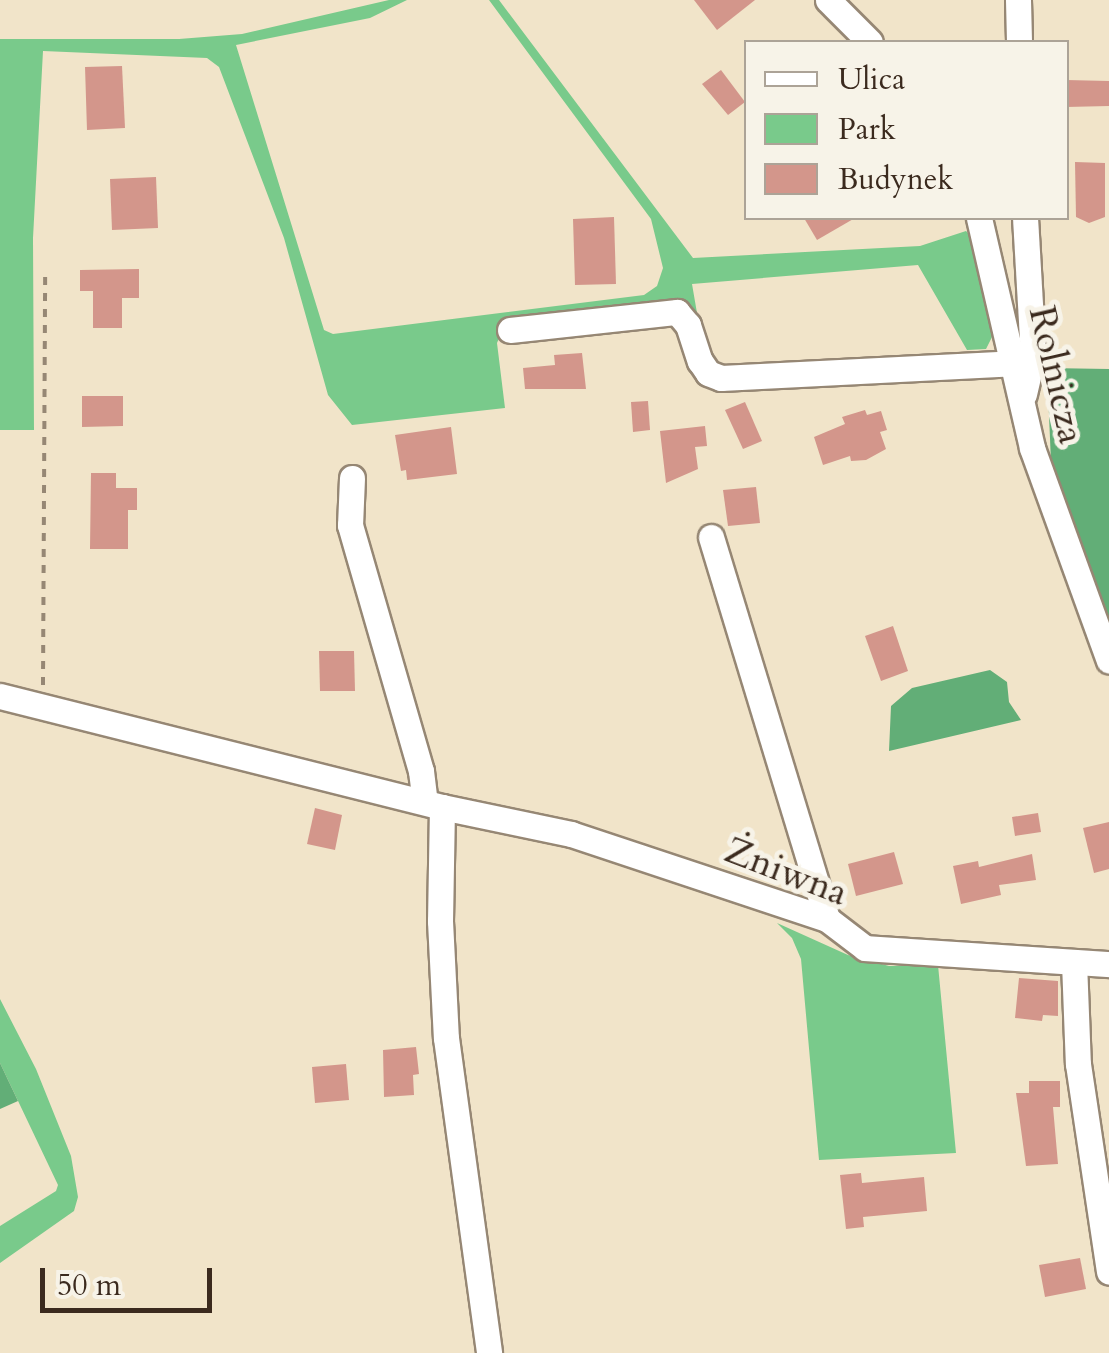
<!DOCTYPE html>
<meta charset="utf-8">
<style>
body{margin:0}
#map{position:relative;width:1109px;height:1353px;overflow:hidden;background:#f1e4c9;font-family:Cardo,serif}
div>[style]{position:absolute}
[style*='--x']{left:calc(var(--x)*1px);top:calc(var(--y)*1px);width:calc(var(--w)*1px);rotate:calc(var(--a)*1deg)}
.green>*{inset:0;background:#79ca8b}
.forest>*{inset:0;background:#62ae77}
.building>*{inset:0;background:#d3968b}
.path>*{height:4px;margin-top:-2px;transform-origin:0;background:repeating-linear-gradient(90deg,#968774 0 8px,transparent 0 16px)}
.roads{filter:drop-shadow(2px 0 #968774) drop-shadow(-2px 0 #968774) drop-shadow(0 2px #968774) drop-shadow(0 -2px #968774)}
.minor>*{height:25px;margin:-12.5px;padding:0 12.5px;transform-origin:12.5px;border-radius:12.5px;background:#fff}
span{translate:-50% -50%;white-space:nowrap;text-align:center;line-height:1.15;-webkit-text-stroke:10px #f7f3e8;paint-order:stroke}
.street-label{font-size:38px;color:#3b2a1e}
.legend{position:absolute;left:744px;top:40px;width:325px;height:180px;box-sizing:border-box;background:#f7f3e8;border:2px solid #aca397;margin:0;padding:12px 18px;list-style:none;font-size:30px;color:#3b2a1e}
.legend li{display:flex;align-items:center;gap:20px;height:50px}
.legend b{width:50px;border:2px solid #aca397}
.scale{position:absolute;left:40px;top:1268px;width:172px;height:45px;box-sizing:border-box;border:5px solid #3b2a1e;border-top:0;padding-left:12px;font-size:30px;line-height:35px;white-space:nowrap;color:#3b2a1e;-webkit-text-stroke:8px #f7f3e8;paint-order:stroke}
</style>
<div id="map">
<div class="green">
<i style="clip-path:polygon(389px 0,407px 0,370px 18px,236px 45px,324px 330px,333px 334px,644px 295px,657px 286px,663px 268px,651px 219px,489px 0,499px 0,693px 258px,920px 246px,966px 231px,975px 240px,992px 337px,986px 349px,967px 350px,918px 265px,692px 284px,702px 342px,687px 311px,506px 322px,497px 343px,505px 408px,352px 425px,328px 395px,284px 238px,219px 67px,207px 58px,43px 51px,33px 238px,34px 430px,0 430px,0 39px,179px 39px,242px 34px)"></i>
<i style="clip-path:polygon(777px 923px,848px 955px,889px 966px,938px 965px,956px 1153px,819px 1160px,801px 959px,792px 938px)"></i>
<i style="clip-path:polygon(0 999px,36px 1069px,71px 1156px,78px 1197px,74px 1211px,0 1263px,0 1226px,56px 1191px,58px 1185px,0 1063px)"></i>
</div>
<div class="forest">
<i style="clip-path:polygon(1047px 368px,1109px 369px,1109px 625px,1051px 462px)"></i>
<i style="clip-path:polygon(990px 670px,1007px 682px,1009px 702px,1021px 720px,889px 751px,891px 706px,912px 688px)"></i>
<i style="clip-path:polygon(0 1063px,18px 1101px,0 1109px)"></i>
</div>
<div class="building">
<i style="clip-path:polygon(694px 0,755px 0,717px 30px)"></i>
<i style="clip-path:polygon(122px 66px,125px 128px,87px 130px,85px 67px)"></i>
<i style="clip-path:polygon(721px 70px,745px 102px,728px 115px,702px 84px)"></i>
<i style="clip-path:polygon(1066px 80px,1109px 81px,1109px 106px,1066px 107px)"></i>
<i style="clip-path:polygon(1075px 162px,1105px 163px,1105px 217px,1089px 223px,1076px 217px)"></i>
<i style="clip-path:polygon(156px 177px,158px 228px,112px 230px,110px 179px)"></i>
<i style="clip-path:polygon(614px 217px,616px 284px,575px 285px,573px 219px)"></i>
<i style="clip-path:polygon(804px 218px,855px 218px,817px 240px)"></i>
<i style="clip-path:polygon(139px 269px,139px 298px,122px 298px,122px 328px,93px 328px,93px 291px,80px 291px,80px 270px)"></i>
<i style="clip-path:polygon(582px 353px,586px 389px,525px 389px,523px 368px,555px 365px,554px 355px)"></i>
<i style="clip-path:polygon(82px 396px,123px 396px,123px 426px,82px 427px)"></i>
<i style="clip-path:polygon(648px 401px,650px 430px,633px 432px,631px 402px)"></i>
<i style="clip-path:polygon(745px 402px,762px 441px,743px 449px,725px 410px)"></i>
<i style="clip-path:polygon(865px 410px,867px 415px,881px 411px,887px 430px,880px 432px,886px 449px,866px 460px,851px 461px,850px 456px,823px 465px,814px 437px,845px 424px,842px 417px)"></i>
<i style="clip-path:polygon(705px 426px,707px 446px,695px 447px,698px 469px,666px 483px,660px 431px)"></i>
<i style="clip-path:polygon(451px 427px,457px 474px,407px 480px,406px 470px,401px 471px,395px 435px)"></i>
<i style="clip-path:polygon(91px 473px,116px 473px,116px 488px,137px 488px,137px 510px,128px 510px,128px 549px,90px 549px)"></i>
<i style="clip-path:polygon(756px 487px,760px 523px,728px 526px,723px 490px)"></i>
<i style="clip-path:polygon(893px 626px,908px 671px,881px 681px,865px 636px)"></i>
<i style="clip-path:polygon(319px 651px,354px 651px,355px 691px,320px 691px)"></i>
<i style="clip-path:polygon(315px 808px,342px 815px,335px 850px,307px 844px)"></i>
<i style="clip-path:polygon(1038px 813px,1041px 832px,1015px 836px,1012px 817px)"></i>
<i style="clip-path:polygon(1109px 822px,1109px 869px,1094px 873px,1083px 828px)"></i>
<i style="clip-path:polygon(894px 852px,903px 884px,856px 896px,848px 864px)"></i>
<i style="clip-path:polygon(1032px 854px,1036px 880px,999px 885px,1001px 895px,961px 904px,953px 866px,978px 861px,979px 867px)"></i>
<i style="clip-path:polygon(1019px 978px,1058px 981px,1058px 1016px,1043px 1015px,1042px 1021px,1015px 1018px)"></i>
<i style="clip-path:polygon(416px 1047px,419px 1074px,413px 1075px,414px 1095px,384px 1097px,383px 1050px)"></i>
<i style="clip-path:polygon(346px 1064px,349px 1100px,315px 1103px,312px 1067px)"></i>
<i style="clip-path:polygon(1029px 1081px,1060px 1081px,1060px 1107px,1053px 1107px,1058px 1164px,1026px 1166px,1016px 1093px,1029px 1093px)"></i>
<i style="clip-path:polygon(861px 1173px,862px 1183px,924px 1177px,927px 1211px,863px 1217px,864px 1227px,846px 1229px,840px 1175px)"></i>
<i style="clip-path:polygon(1080px 1258px,1086px 1289px,1045px 1297px,1039px 1265px)"></i>
</div>
<div class="path">
<i style="--x:43;--y:685;--w:410;--a:-89.7"></i>
</div>
<div class="roads">
<div class="minor">
<i style="--x:828;--y:0;--w:59;--a:45"></i>
<i style="--x:1018;--y:0;--w:42;--a:88.6"></i>
<i style="--x:979;--y:218;--w:236;--a:77"></i>
<i style="--x:1032;--y:448;--w:226;--a:70.1"></i>
<i style="--x:510;--y:330;--w:168;--a:-6.2"></i>
<i style="--x:677;--y:312;--w:17;--a:50"></i>
<i style="--x:688;--y:325;--w:38;--a:72"></i>
<i style="--x:700;--y:361;--w:14;--a:56"></i>
<i style="--x:708;--y:373;--w:14;--a:21"></i>
<i style="--x:721;--y:378;--w:292;--a:-2.9"></i>
<i style="--x:1024;--y:394;--w:39;--a:-77"></i>
<i style="--x:1033;--y:356;--w:138;--a:-93.3"></i>
<i style="--x:352;--y:478;--w:47;--a:92.4"></i>
<i style="--x:350;--y:525;--w:256;--a:73.9"></i>
<i style="--x:421;--y:771;--w:31;--a:83"></i>
<i style="--x:711;--y:537;--w:399;--a:73.1"></i>
<i style="--x:0;--y:696;--w:456;--a:14.1"></i>
<i style="--x:442;--y:807;--w:132;--a:11.8"></i>
<i style="--x:571;--y:834;--w:270;--a:18.4"></i>
<i style="--x:827;--y:919;--w:48;--a:37.3"></i>
<i style="--x:865;--y:948;--w:245;--a:3.8"></i>
<i style="--x:442;--y:807;--w:114;--a:91"></i>
<i style="--x:440;--y:921;--w:117;--a:87.1"></i>
<i style="--x:446;--y:1038;--w:318;--a:82.2"></i>
<i style="--x:1074;--y:962;--w:102;--a:87.8"></i>
<i style="--x:1078;--y:1064;--w:210;--a:81.5"></i>
</div>
</div>
<div class="street-label">
<span style="left:1056px;top:375px;rotate:77deg">Rolnicza</span>
<span style="left:786px;top:872px;rotate:21deg">Żniwna</span>
</div>
<ul class="legend">
<li><b style="height:12px;background:#fff"></b>Ulica</li>
<li><b style="height:28px;background:#79ca8b"></b>Park</li>
<li><b style="height:28px;background:#d3968b"></b>Budynek</li>
</ul>
<div class="scale">50 m</div>
</div>
